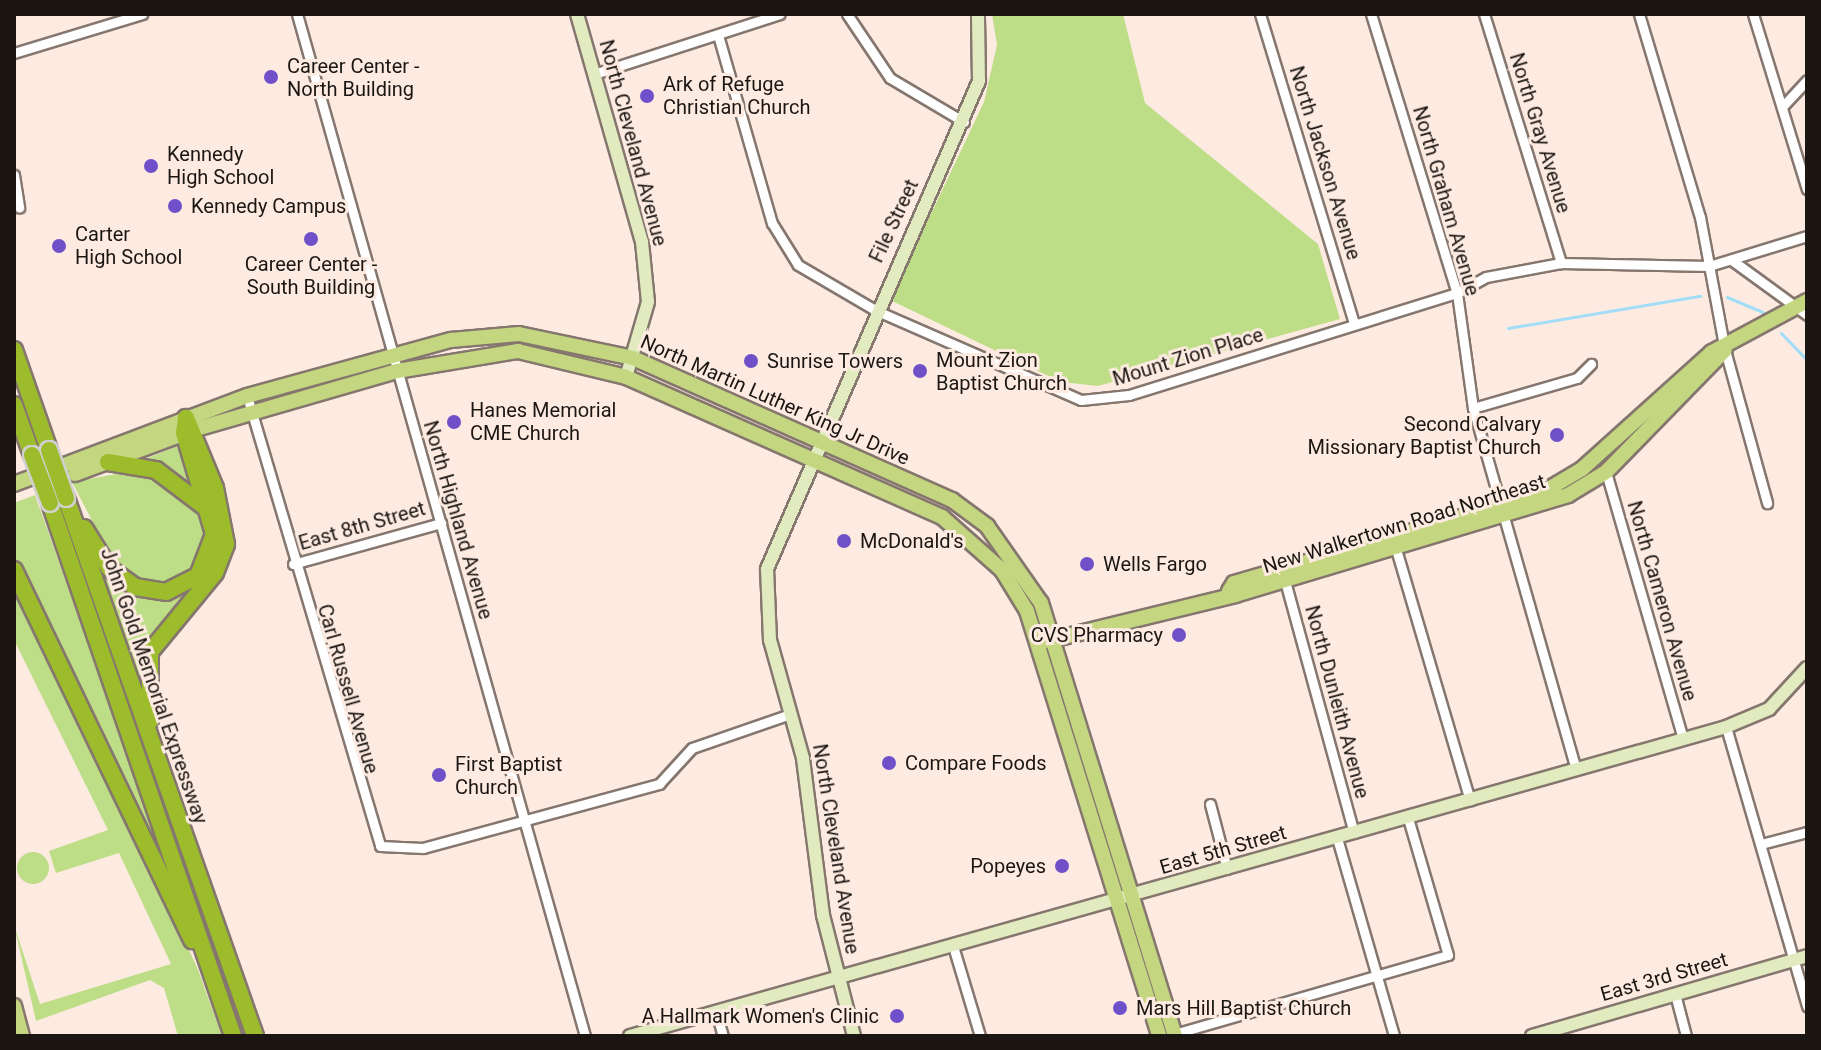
<!DOCTYPE html>
<style>
body{margin:0}
#map{position:relative;width:1821px;height:1050px;overflow:hidden;background:#fdebe2;font-family:Roboto,sans-serif}
div>[style]{position:absolute}
[style*='--x']{left:calc(var(--x)*1px);top:calc(var(--y)*1px);width:calc(var(--w)*1px);rotate:calc(var(--a)*1deg)}
.green>*{inset:0;background:#bedd87}
.round{border-radius:50%}
.stream>*{height:3px;margin:-1.5px;padding:0 1.5px;transform-origin:1.5px;border-radius:1.5px;background:#a2ddf8}
.roads{filter:drop-shadow(2px 0 #85766e) drop-shadow(-2px 0 #85766e) drop-shadow(0 2px #85766e) drop-shadow(0 -2px #85766e)}
.street>*{height:9px;margin:-4.5px;padding:0 4.5px;transform-origin:4.5px;border-radius:4.5px;background:#fff}
.secondary>*{height:12px;margin:-6px;padding:0 6px;transform-origin:6px;border-radius:6px;background:#e1ebbf}
.primary>*{height:14px;margin:-7px;padding:0 7px;transform-origin:7px;border-radius:7px;background:#c4d780}
.highway>*{height:16px;margin:-8px;padding:0 8px;transform-origin:8px;border-radius:8px;background:#9cbc2b}
.bridges{filter:drop-shadow(2px 0 #d2d0d0) drop-shadow(-2px 0 #d2d0d0) drop-shadow(0 2px #d2d0d0) drop-shadow(0 -2px #d2d0d0)}
.highway-bridge>*{height:16px;margin:-8px;padding:0 8px;transform-origin:8px;border-radius:8px;background:#9cbc2b}
.dots>*{width:22px;height:22px;translate:-50% -50%;box-sizing:border-box;border:4px solid #fdebe2;border-radius:50%}
span{translate:-50% -50%;white-space:nowrap;text-align:center;line-height:1.15;-webkit-text-stroke:6px #fdebe2;paint-order:stroke}
.poi-label{font-size:20px;color:#1c1613}
.left{translate:0 -50%;text-align:left}
.right{translate:-100% -50%;text-align:right}
.street-label{font-size:20px;color:#1c1613}
.frame{position:absolute;inset:0;border:16px solid #1c1613;pointer-events:none}
</style>
<div id="map">
<div class="green">
<i style="clip-path:polygon(992px 14px,1123px 14px,1145px 103px,1318px 244px,1340px 319px,1098px 386px,1061px 382px,890px 300px,984px 102px,997px 45px)"></i>
<i style="clip-path:polygon(183px 444px,202px 499px,175px 474px,140px 461px)"></i>
<i style="clip-path:polygon(138px 470px,190px 496px,209px 529px,198px 569px,169px 586px,141px 584px,116px 567px,72px 482px)"></i>
<i style="clip-path:polygon(35px 495px,113px 713px,170px 879px,14px 559px,14px 503px)"></i>
<i style="clip-path:polygon(96px 558px,119px 583px,190px 593px,147px 644px,141px 688px)"></i>
<i style="clip-path:polygon(14px 583px,197px 967px,222px 1036px,178px 1036px,164px 988px,150px 980px,36px 1021px,14px 925px,40px 1004px,171px 964px,119px 853px,56px 873px,49px 851px,108px 830px,14px 640px)"></i>
<i class="round" style="left:17px;top:852px;width:32px;height:32px"></i>
</div>
<div class="stream">
<i style="--x:1727;--y:297;--w:39;--a:23"></i>
<i style="--x:1508;--y:328;--w:195;--a:-9.5"></i>
<i style="--x:1781;--y:333;--w:37;--a:46"></i>
</div>
<div class="roads">
<div class="street">
<i style="--x:297;--y:14;--w:1062;--a:74.26"></i>
<i style="--x:847;--y:14;--w:77;--a:56.1"></i>
<i style="--x:890;--y:78;--w:86;--a:30.7"></i>
<i style="--x:1260;--y:14;--w:323;--a:73.1"></i>
<i style="--x:1371;--y:14;--w:292;--a:72.9"></i>
<i style="--x:1457;--y:293;--w:116;--a:82.1"></i>
<i style="--x:1473;--y:408;--w:376;--a:74.1"></i>
<i style="--x:1484;--y:14;--w:261;--a:72.8"></i>
<i style="--x:1639;--y:14;--w:212;--a:73.3"></i>
<i style="--x:1700;--y:217;--w:135;--a:79.4"></i>
<i style="--x:1725;--y:350;--w:159;--a:74.6"></i>
<i style="--x:1753;--y:14;--w:183;--a:72.9"></i>
<i style="--x:718;--y:35;--w:196;--a:74"></i>
<i style="--x:772;--y:223;--w:49;--a:58.2"></i>
<i style="--x:798;--y:265;--w:89;--a:30.3"></i>
<i style="--x:875;--y:310;--w:225;--a:23.6"></i>
<i style="--x:1081;--y:400;--w:48;--a:-5.9"></i>
<i style="--x:1129;--y:395;--w:343;--a:-17.3"></i>
<i style="--x:1457;--y:293;--w:33;--a:-29"></i>
<i style="--x:1486;--y:277;--w:76;--a:-10.6"></i>
<i style="--x:1561;--y:263;--w:148;--a:1.2"></i>
<i style="--x:1709;--y:266;--w:102;--a:-17"></i>
<i style="--x:14;--y:53;--w:134;--a:-16.9"></i>
<i style="--x:594;--y:74;--w:195;--a:-17.9"></i>
<i style="--x:1782;--y:107;--w:37;--a:-47"></i>
<i style="--x:14;--y:175;--w:33;--a:81"></i>
<i style="--x:1733;--y:261;--w:92;--a:36.1"></i>
<i style="--x:247;--y:396;--w:469;--a:73.5"></i>
<i style="--x:380;--y:846;--w:43;--a:2.7"></i>
<i style="--x:423;--y:848;--w:245;--a:-15.2"></i>
<i style="--x:659;--y:784;--w:49;--a:-47.5"></i>
<i style="--x:692;--y:748;--w:104;--a:-19.1"></i>
<i style="--x:1473;--y:408;--w:108;--a:-16.1"></i>
<i style="--x:1577;--y:378;--w:20;--a:-45"></i>
<i style="--x:1606;--y:472;--w:278;--a:73.9"></i>
<i style="--x:1396;--y:549;--w:262;--a:73.6"></i>
<i style="--x:293;--y:564;--w:154;--a:-15.5"></i>
<i style="--x:1285;--y:581;--w:261;--a:74.7"></i>
<i style="--x:1726;--y:727;--w:291;--a:73.8"></i>
<i style="--x:1210;--y:804;--w:67;--a:75.3"></i>
<i style="--x:1337;--y:838;--w:206;--a:73.9"></i>
<i style="--x:1761;--y:844;--w:48;--a:-14.6"></i>
<i style="--x:953;--y:946;--w:94;--a:73.3"></i>
<i style="--x:1675;--y:994;--w:43;--a:75.3"></i>
<i style="--x:716;--y:1012;--w:25;--a:74"></i>
<i style="--x:1174;--y:1034;--w:285;--a:-16.1"></i>
<i style="--x:1448;--y:955;--w:143;--a:-106.3"></i>
</div>
<div class="secondary">
<i style="--x:577;--y:14;--w:237;--a:74.1"></i>
<i style="--x:642;--y:242;--w:60;--a:84.3"></i>
<i style="--x:648;--y:302;--w:78;--a:106.3"></i>
<i style="--x:630;--y:1036;--w:1139;--a:-15.74"></i>
<i style="--x:1726;--y:727;--w:47;--a:-22.7"></i>
<i style="--x:1769;--y:709;--w:56;--a:-47.2"></i>
<i style="--x:854;--y:1036;--w:125;--a:-104.4"></i>
<i style="--x:823;--y:915;--w:158;--a:-97.3"></i>
<i style="--x:803;--y:758;--w:123;--a:-105.6"></i>
<i style="--x:770;--y:640;--w:71;--a:-92.4"></i>
<i style="--x:767;--y:569;--w:532;--a:-66.52"></i>
<i style="--x:979;--y:81;--w:67;--a:-90.9"></i>
<i style="--x:1532;--y:1036;--w:286;--a:-16.2"></i>
</div>
<div class="primary">
<i style="--x:75;--y:474;--w:129;--a:-20.4"></i>
<i style="--x:196;--y:429;--w:209;--a:-16.1"></i>
<i style="--x:397;--y:371;--w:123;--a:-9.4"></i>
<i style="--x:518;--y:351;--w:111;--a:13.5"></i>
<i style="--x:626;--y:377;--w:346;--a:23.9"></i>
<i style="--x:942;--y:517;--w:80;--a:41.5"></i>
<i style="--x:1002;--y:570;--w:48;--a:58.6"></i>
<i style="--x:1027;--y:611;--w:445;--a:72.7"></i>
<i style="--x:14;--y:484;--w:249;--a:-20.7"></i>
<i style="--x:247;--y:396;--w:212;--a:-15.4"></i>
<i style="--x:451;--y:340;--w:68;--a:-5"></i>
<i style="--x:519;--y:334;--w:116;--a:11.9"></i>
<i style="--x:633;--y:358;--w:349;--a:24"></i>
<i style="--x:952;--y:500;--w:44;--a:36.6"></i>
<i style="--x:987;--y:526;--w:94;--a:55"></i>
<i style="--x:1041;--y:603;--w:453;--a:72.8"></i>
<i style="--x:1229;--y:591;--w:9;--a:-58"></i>
<i style="--x:1234;--y:583;--w:319;--a:-16.2"></i>
<i style="--x:1540;--y:494;--w:49;--a:-30.8"></i>
<i style="--x:1582;--y:469;--w:175;--a:-42"></i>
<i style="--x:1712;--y:352;--w:108;--a:-28.2"></i>
<i style="--x:1047;--y:641;--w:194;--a:-13.7"></i>
<i style="--x:1235;--y:595;--w:348;--a:-16.7"></i>
<i style="--x:1568;--y:495;--w:44;--a:-31.2"></i>
<i style="--x:1606;--y:472;--w:170;--a:-45.7"></i>
<i style="--x:14;--y:1006;--w:31;--a:75"></i>
</div>
<div class="highway">
<i style="--x:14;--y:350;--w:106;--a:70.7"></i>
<i style="--x:14;--y:405;--w:53;--a:70.2"></i>
<i style="--x:108;--y:462;--w:49;--a:9.5"></i>
<i style="--x:156;--y:470;--w:61;--a:37.1"></i>
<i style="--x:66;--y:498;--w:570;--a:70.64"></i>
<i style="--x:50;--y:503;--w:564;--a:71.05"></i>
<i style="--x:84;--y:528;--w:47;--a:58"></i>
<i style="--x:109;--y:568;--w:32;--a:36"></i>
<i style="--x:135;--y:587;--w:31;--a:9"></i>
<i style="--x:166;--y:592;--w:36;--a:-27"></i>
<i style="--x:198;--y:576;--w:45;--a:-69.1"></i>
<i style="--x:214;--y:534;--w:105;--a:-106.5"></i>
<i style="--x:184;--y:433;--w:15;--a:-82"></i>
<i style="--x:14;--y:570;--w:411;--a:64.3"></i>
<i style="--x:150;--y:721;--w:69;--a:-90"></i>
<i style="--x:150;--y:652;--w:102;--a:-50.6"></i>
<i style="--x:215;--y:573;--w:31;--a:-69"></i>
<i style="--x:226;--y:544;--w:57;--a:-101.1"></i>
<i style="--x:215;--y:488;--w:76;--a:-112.5"></i>
</div>
</div>
<div class="bridges">
<div class="highway-bridge">
<i style="--x:49;--y:450;--w:51;--a:70.5"></i>
<i style="--x:32;--y:455;--w:51;--a:69.4"></i>
</div>
</div>
<div class="dots">
<i style="left:271px;top:77px;background:#7050c9"></i>
<i style="left:647px;top:96px;background:#7050c9"></i>
<i style="left:151px;top:166px;background:#7050c9"></i>
<i style="left:175px;top:206px;background:#7050c9"></i>
<i style="left:311px;top:239px;background:#7050c9"></i>
<i style="left:59px;top:246px;background:#7050c9"></i>
<i style="left:751px;top:361px;background:#7050c9"></i>
<i style="left:920px;top:371px;background:#7050c9"></i>
<i style="left:454px;top:422px;background:#7050c9"></i>
<i style="left:1557px;top:435px;background:#7050c9"></i>
<i style="left:844px;top:541px;background:#7050c9"></i>
<i style="left:1087px;top:564px;background:#7050c9"></i>
<i style="left:1179px;top:635px;background:#7050c9"></i>
<i style="left:889px;top:763px;background:#7050c9"></i>
<i style="left:439px;top:775px;background:#7050c9"></i>
<i style="left:1062px;top:866px;background:#7050c9"></i>
<i style="left:1120px;top:1008px;background:#7050c9"></i>
<i style="left:897px;top:1016px;background:#7050c9"></i>
</div>
<div class="poi-label">
<span class="left" style="left:287px;top:78px">Career Center -<br>North Building</span>
<span class="left" style="left:663px;top:96px">Ark of Refuge<br>Christian Church</span>
<span class="left" style="left:167px;top:166px">Kennedy<br>High School</span>
<span class="left" style="left:191px;top:206px">Kennedy Campus</span>
<span class="left" style="left:75px;top:246px">Carter<br>High School</span>
<span style="left:311px;top:276px">Career Center -<br>South Building</span>
<span class="left" style="left:936px;top:372px">Mount Zion<br>Baptist Church</span>
<span class="left" style="left:767px;top:361px">Sunrise Towers</span>
<span class="left" style="left:470px;top:422px">Hanes Memorial<br>CME Church</span>
<span class="right" style="left:1541px;top:436px">Second Calvary<br>Missionary Baptist Church</span>
<span class="left" style="left:860px;top:541px">McDonald's</span>
<span class="left" style="left:1103px;top:564px">Wells Fargo</span>
<span class="right" style="left:1163px;top:635px">CVS Pharmacy</span>
<span class="left" style="left:905px;top:763px">Compare Foods</span>
<span class="left" style="left:455px;top:776px">First Baptist<br>Church</span>
<span class="right" style="left:1046px;top:866px">Popeyes</span>
<span class="left" style="left:1136px;top:1008px">Mars Hill Baptist Church</span>
<span class="right" style="left:879px;top:1016px">A Hallmark Women's Clinic</span>
</div>
<div class="street-label">
<span style="left:1540px;top:133px;rotate:73deg">North Gray Avenue</span>
<span style="left:633px;top:143px;rotate:75deg">North Cleveland Avenue</span>
<span style="left:1325px;top:163px;rotate:73deg">North Jackson Avenue</span>
<span style="left:1446px;top:201px;rotate:74deg">North Graham Avenue</span>
<span style="left:894px;top:221px;rotate:-65deg">File Street</span>
<span style="left:1188px;top:357px;rotate:-17deg">Mount Zion Place</span>
<span style="left:775px;top:400px;rotate:24deg">North Martin Luther King Jr Drive</span>
<span style="left:458px;top:520px;rotate:74deg">North Highland Avenue</span>
<span style="left:1404px;top:524px;rotate:-17deg">New Walkertown Road Northeast</span>
<span style="left:362px;top:526px;rotate:-16deg">East 8th Street</span>
<span style="left:1662px;top:601px;rotate:74deg">North Cameron Avenue</span>
<span style="left:154px;top:686px;rotate:71deg">John Gold Memorial Expressway</span>
<span style="left:348px;top:689px;rotate:74deg">Carl Russell Avenue</span>
<span style="left:1337px;top:702px;rotate:75deg">North Dunleith Avenue</span>
<span style="left:836px;top:849px;rotate:81deg">North Cleveland Avenue</span>
<span style="left:1223px;top:850px;rotate:-16deg">East 5th Street</span>
<span style="left:1664px;top:977px;rotate:-16deg">East 3rd Street</span>
</div>
<div class="frame"></div>
</div>
